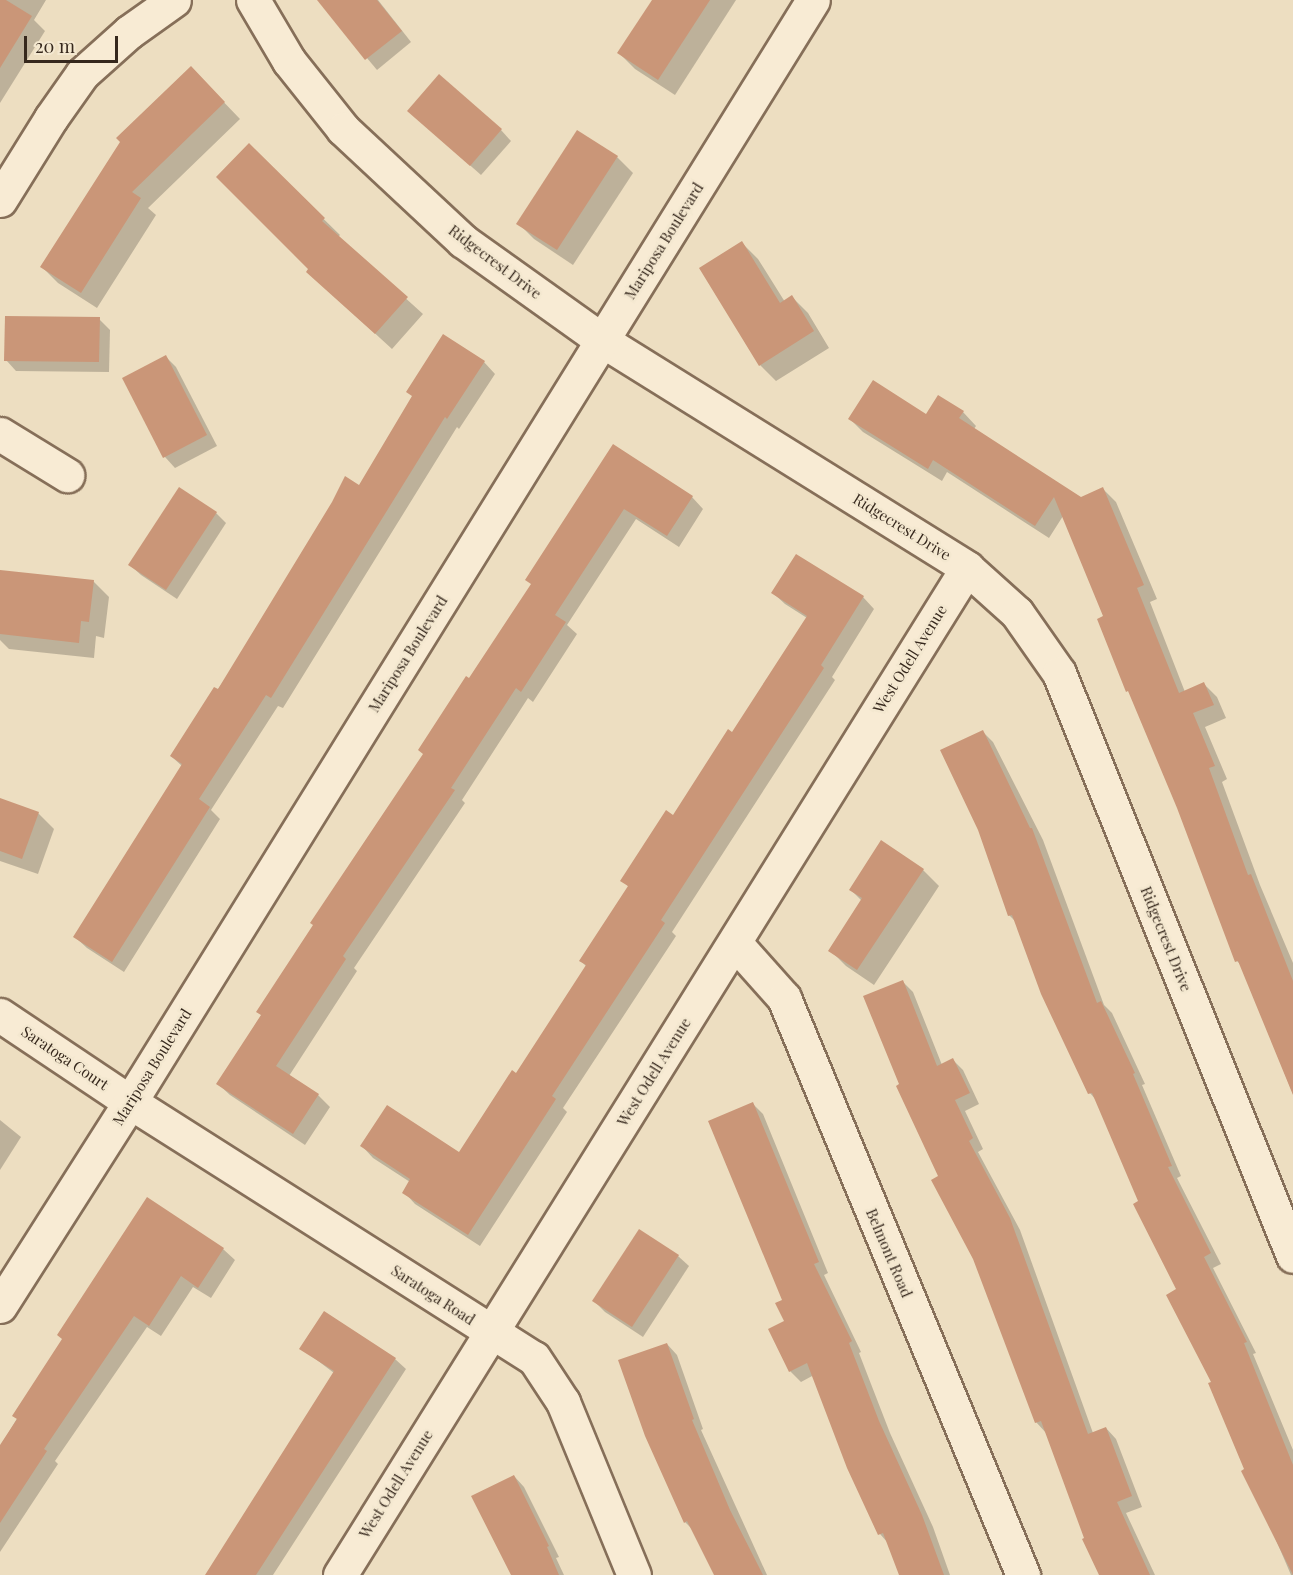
<!DOCTYPE html>
<style>
body{margin:0}
#map{position:relative;width:1293px;height:1575px;overflow:hidden;background:#eddec1;font-family:"Playfair Display",serif}
div>[style]{position:absolute}
[style*='--x']{left:calc(var(--x)*1px);top:calc(var(--y)*1px);width:calc(var(--w)*1px);rotate:calc(var(--a)*1deg)}
.shadow>*{inset:0;background:#0003}
.building>*{inset:0;background:#ca9678}
.roads{filter:drop-shadow(2px 0 #866f59) drop-shadow(-2px 0 #866f59) drop-shadow(0 2px #866f59) drop-shadow(0 -2px #866f59)}
.street>*{height:33px;margin:-16.5px;padding:0 16.5px;transform-origin:16.5px;border-radius:16.5px;background:#f8ebd4}
span{translate:-50% -50%;white-space:nowrap;text-align:center;line-height:1.15;-webkit-text-stroke:5px #f4e8d0;paint-order:stroke}
.street-label{font-size:15px;color:#36281d}
.scale{position:absolute;left:24px;top:36px;width:94px;height:27px;box-sizing:border-box;border:3px solid #36281d;border-top:0;padding-left:8px;font-size:18px;line-height:21px;white-space:nowrap;color:#36281d;-webkit-text-stroke:4px #f4e8d0;paint-order:stroke}
</style>
<div id="map">
<div class="shadow">
<i style="clip-path:polygon(0 0,46px 0,34px 20px,45px 31px,0 103px)"></i>
<i style="clip-path:polygon(325px 0,378px 0,411px 42px,377px 70px,321px 3px)"></i>
<i style="clip-path:polygon(653px 0,736px 0,675px 95px,635px 69px,619px 53px)"></i>
<i style="clip-path:polygon(191px 68px,240px 119px,148px 208px,156px 215px,97px 308px,58px 283px,42px 267px)"></i>
<i style="clip-path:polygon(420px 121px,501px 130px,511px 141px,481px 175px)"></i>
<i style="clip-path:polygon(249px 146px,340px 235px,338px 237px,423px 314px,392px 349px,308px 272px,310px 269px)"></i>
<i style="clip-path:polygon(617px 157px,633px 173px,573px 265px,534px 239px,518px 223px)"></i>
<i style="clip-path:polygon(742px 243px,758px 259px,785px 302px,792px 297px,808px 313px,829px 348px,776px 381px,760px 365px)"></i>
<i style="clip-path:polygon(99px 319px,110px 330px,109px 372px,16px 371px,6px 360px)"></i>
<i style="clip-path:polygon(165px 356px,176px 367px,217px 446px,175px 468px,165px 457px)"></i>
<i style="clip-path:polygon(484px 362px,495px 374px,459px 429px,457px 427px,283px 708px,278px 706px,211px 810px,220px 819px,124px 972px,87px 948px,75px 937px,182px 766px,171px 756px,360px 487px,413px 397px)"></i>
<i style="clip-path:polygon(963px 412px,976px 426px,974px 429px,1080px 499px,1103px 489px,1116px 502px,1157px 599px,1150px 602px,1185px 692px,1204px 684px,1217px 697px,1226px 718px,1205px 727px,1227px 779px,1222px 782px,1260px 885px,1293px 963px,1293px 1094px,1241px 965px,1237px 961px,1105px 617px,1063px 516px,1049px 538px,947px 472px,942px 481px,863px 432px,850px 419px)"></i>
<i style="clip-path:polygon(613px 446px,692px 497px,703px 509px,679px 547px,636px 519px,567px 625px,577px 634px,533px 702px,528px 698px,462px 800px,465px 803px,354px 968px,357px 971px,289px 1076px,318px 1095px,330px 1107px,305px 1145px,230px 1095px,218px 1084px,532px 585px)"></i>
<i style="clip-path:polygon(216px 513px,226px 523px,177px 599px,141px 575px,130px 565px)"></i>
<i style="clip-path:polygon(0 572px,93px 581px,109px 597px,104px 638px,96px 636px,94px 658px,9px 649px,0 640px)"></i>
<i style="clip-path:polygon(773px 593px,863px 597px,874px 609px,832px 677px,835px 680px,672px 932px,676px 936px,563px 1108px,567px 1112px,480px 1246px,415px 1204px,404px 1192px,410px 1182px,373px 1158px,362px 1146px,460px 1154px,517px 1075px,587px 967px,581px 961px,629px 887px,622px 880px,673px 817px,732px 734px,807px 618px,785px 604px)"></i>
<i style="clip-path:polygon(983px 732px,993px 742px,1043px 840px,1104px 1005px,1112px 1013px,1145px 1084px,1142px 1085px,1181px 1176px,1177px 1178px,1221px 1264px,1213px 1268px,1256px 1353px,1253px 1354px,1293px 1450px,1293px 1575px,1291px 1575px,1246px 1470px,1178px 1290px,1096px 1100px,1090px 1093px,1016px 922px,1009px 915px)"></i>
<i style="clip-path:polygon(0 800px,38px 813px,54px 829px,38px 874px,0 861px)"></i>
<i style="clip-path:polygon(923px 870px,939px 886px,874px 985px,846px 966px,830px 950px,862px 901px,851px 890px)"></i>
<i style="clip-path:polygon(903px 982px,913px 992px,942px 1065px,953px 1060px,963px 1070px,979px 1104px,965px 1111px,983px 1149px,978px 1152px,1020px 1230px,1093px 1433px,1106px 1428px,1116px 1439px,1142px 1507px,1126px 1513px,1155px 1575px,1100px 1575px,1047px 1434px,1036px 1422px,974px 1258px,900px 1085px)"></i>
<i style="clip-path:polygon(753px 1104px,763px 1114px,828px 1273px,824px 1275px,861px 1352px,859px 1353px,890px 1433px,933px 1527px,950px 1575px,900px 1575px,888px 1543px,880px 1534px,814px 1375px,801px 1382px,790px 1371px,784px 1300px)"></i>
<i style="clip-path:polygon(0 1120px,21px 1137px,0 1170px)"></i>
<i style="clip-path:polygon(223px 1249px,235px 1260px,211px 1298px,193px 1287px,161px 1336px,147px 1327px,55px 1461px,58px 1464px,0 1552px,0 1447px,64px 1340px)"></i>
<i style="clip-path:polygon(678px 1256px,689px 1266px,643px 1337px,605px 1312px,594px 1301px)"></i>
<i style="clip-path:polygon(667px 1344px,677px 1355px,703px 1429px,701px 1430px,767px 1575px,716px 1575px,693px 1530px,685px 1522px)"></i>
<i style="clip-path:polygon(301px 1348px,395px 1359px,406px 1369px,273px 1575px,207px 1575px,334px 1373px)"></i>
<i style="clip-path:polygon(514px 1476px,524px 1487px,559px 1557px,556px 1558px,564px 1575px,513px 1575px)"></i>
</div>
<div class="building">
<i style="clip-path:polygon(0 0,6px 0,32px 16px,0 68px)"></i>
<i style="clip-path:polygon(317px 0,377px 0,402px 31px,365px 60px)"></i>
<i style="clip-path:polygon(652px 0,710px 0,658px 80px,617px 53px)"></i>
<i style="clip-path:polygon(191px 66px,225px 102px,132px 192px,141px 198px,81px 293px,40px 267px,120px 142px,116px 138px)"></i>
<i style="clip-path:polygon(439px 74px,502px 129px,470px 166px,407px 111px)"></i>
<i style="clip-path:polygon(577px 130px,618px 156px,557px 250px,516px 224px)"></i>
<i style="clip-path:polygon(249px 143px,325px 218px,322px 221px,408px 297px,375px 334px,306px 272px,308px 269px,216px 177px)"></i>
<i style="clip-path:polygon(742px 241px,780px 303px,792px 295px,814px 331px,759px 366px,699px 268px)"></i>
<i style="clip-path:polygon(5px 316px,100px 317px,99px 362px,4px 361px)"></i>
<i style="clip-path:polygon(443px 334px,485px 361px,447px 419px,445px 417px,271px 698px,266px 695px,199px 799px,210px 807px,112px 962px,73px 937px,182px 764px,170px 756px,214px 687px,218px 689px,332px 502px,345px 476px,359px 485px,412px 396px,406px 392px)"></i>
<i style="clip-path:polygon(166px 355px,207px 435px,163px 458px,122px 378px)"></i>
<i style="clip-path:polygon(873px 380px,926px 414px,938px 395px,964px 411px,959px 418px,1081px 497px,1103px 487px,1144px 585px,1137px 588px,1179px 693px,1204px 682px,1214px 705px,1193px 713px,1215px 766px,1209px 768px,1248px 875px,1251px 874px,1293px 981px,1293px 1095px,1238px 961px,1235px 962px,1177px 808px,1128px 691px,1126px 692px,1097px 619px,1103px 616px,1054px 497px,1035px 526px,933px 460px,928px 469px,848px 419px)"></i>
<i style="clip-path:polygon(613px 444px,693px 496px,667px 536px,624px 509px,555px 615px,566px 622px,521px 692px,516px 688px,451px 788px,455px 790px,343px 956px,346px 959px,276px 1066px,319px 1094px,293px 1134px,216px 1084px,261px 1015px,256px 1012px,313px 925px,310px 923px,423px 754px,418px 750px,466px 676px,469px 678px,531px 584px,525px 580px)"></i>
<i style="clip-path:polygon(179px 487px,217px 512px,166px 590px,128px 565px)"></i>
<i style="clip-path:polygon(796px 554px,864px 596px,821px 665px,824px 668px,661px 920px,665px 923px,552px 1096px,556px 1099px,468px 1235px,402px 1193px,410px 1179px,360px 1146px,387px 1105px,459px 1152px,512px 1070px,516px 1073px,586px 965px,579px 961px,628px 886px,620px 881px,666px 810px,673px 815px,728px 729px,732px 732px,807px 616px,771px 593px)"></i>
<i style="clip-path:polygon(0 570px,94px 580px,89px 622px,81px 621px,79px 643px,0 634px)"></i>
<i style="clip-path:polygon(983px 730px,1030px 828px,1032px 828px,1097px 1003px,1101px 1001px,1135px 1073px,1133px 1074px,1172px 1166px,1168px 1167px,1211px 1253px,1204px 1257px,1247px 1342px,1244px 1343px,1293px 1465px,1293px 1575px,1241px 1471px,1244px 1469px,1208px 1383px,1211px 1382px,1166px 1295px,1176px 1289px,1133px 1204px,1138px 1201px,1092px 1093px,1088px 1094px,1041px 994px,1012px 915px,1008px 916px,978px 830px,940px 750px)"></i>
<i style="clip-path:polygon(0 798px,39px 812px,22px 859px,0 851px)"></i>
<i style="clip-path:polygon(881px 840px,924px 869px,857px 970px,828px 951px,862px 898px,849px 890px)"></i>
<i style="clip-path:polygon(903px 980px,937px 1066px,953px 1058px,970px 1093px,955px 1100px,973px 1138px,969px 1141px,1010px 1218px,1088px 1434px,1106px 1427px,1132px 1496px,1117px 1502px,1150px 1575px,1099px 1575px,1082px 1539px,1084px 1538px,1041px 1421px,1035px 1423px,973px 1259px,931px 1180px,938px 1176px,896px 1086px,899px 1084px,863px 996px)"></i>
<i style="clip-path:polygon(753px 1102px,819px 1262px,814px 1264px,852px 1341px,849px 1343px,879px 1421px,922px 1515px,944px 1575px,899px 1575px,883px 1533px,878px 1535px,847px 1468px,807px 1363px,789px 1372px,768px 1329px,784px 1321px,775px 1303px,782px 1300px,708px 1121px)"></i>
<i style="clip-path:polygon(147px 1197px,224px 1248px,198px 1288px,181px 1276px,149px 1326px,134px 1316px,44px 1449px,47px 1451px,0 1523px,0 1445px,17px 1419px,12px 1416px,62px 1339px,57px 1335px)"></i>
<i style="clip-path:polygon(639px 1229px,679px 1255px,632px 1327px,592px 1301px)"></i>
<i style="clip-path:polygon(324px 1311px,396px 1358px,256px 1575px,205px 1575px,334px 1371px,299px 1349px)"></i>
<i style="clip-path:polygon(667px 1343px,694px 1419px,692px 1420px,730px 1510px,763px 1575px,714px 1575px,687px 1521px,684px 1523px,645px 1436px,618px 1360px)"></i>
<i style="clip-path:polygon(514px 1475px,549px 1546px,547px 1547px,559px 1575px,511px 1575px,471px 1496px)"></i>
</div>
<div class="roads">
<div class="street">
<i style="--x:253;--y:0;--w:71;--a:59.5"></i>
<i style="--x:289;--y:61;--w:87;--a:51.5"></i>
<i style="--x:343;--y:129;--w:164;--a:43"></i>
<i style="--x:463;--y:241;--w:172;--a:35.5"></i>
<i style="--x:603;--y:341;--w:429;--a:31.9"></i>
<i style="--x:967;--y:568;--w:67;--a:42"></i>
<i style="--x:1017;--y:613;--w:73;--a:55"></i>
<i style="--x:1059;--y:673;--w:628;--a:68.13"></i>
<i style="--x:0;--y:200;--w:97;--a:-58.1"></i>
<i style="--x:51;--y:118;--w:54;--a:-54.8"></i>
<i style="--x:82;--y:74;--w:63;--a:-41.8"></i>
<i style="--x:129;--y:32;--w:55;--a:-35.4"></i>
<i style="--x:0;--y:434;--w:79;--a:31.5"></i>
<i style="--x:735;--y:943;--w:74;--a:48.3"></i>
<i style="--x:784;--y:998;--w:625;--a:67.5"></i>
<i style="--x:0;--y:1015;--w:156;--a:33.8"></i>
<i style="--x:130;--y:1102;--w:478;--a:32.4"></i>
<i style="--x:534;--y:1358;--w:53;--a:56.6"></i>
<i style="--x:563;--y:1402;--w:187;--a:67.7"></i>
<i style="--x:0;--y:1306;--w:242;--a:-57.5"></i>
<i style="--x:130;--y:1102;--w:1296;--a:-58.21"></i>
<i style="--x:340;--y:1575;--w:1186;--a:-58.09"></i>
</div>
</div>
<div class="street-label">
<span style="left:664px;top:241px;rotate:-58deg">Mariposa Boulevard</span>
<span style="left:495px;top:262px;rotate:37deg">Ridgecrest Drive</span>
<span style="left:902px;top:527px;rotate:32deg">Ridgecrest Drive</span>
<span style="left:408px;top:654px;rotate:-58deg">Mariposa Boulevard</span>
<span style="left:910px;top:659px;rotate:-58deg">West Odell Avenue</span>
<span style="left:1166px;top:939px;rotate:68deg">Ridgecrest Drive</span>
<span style="left:65px;top:1058px;rotate:34deg">Saratoga Court</span>
<span style="left:152px;top:1067px;rotate:-58deg">Mariposa Boulevard</span>
<span style="left:654px;top:1072px;rotate:-58deg">West Odell Avenue</span>
<span style="left:889px;top:1253px;rotate:67deg">Belmont Road</span>
<span style="left:433px;top:1295px;rotate:33deg">Saratoga Road</span>
<span style="left:396px;top:1484px;rotate:-58deg">West Odell Avenue</span>
</div>
<div class="scale">20 m</div>
</div>
